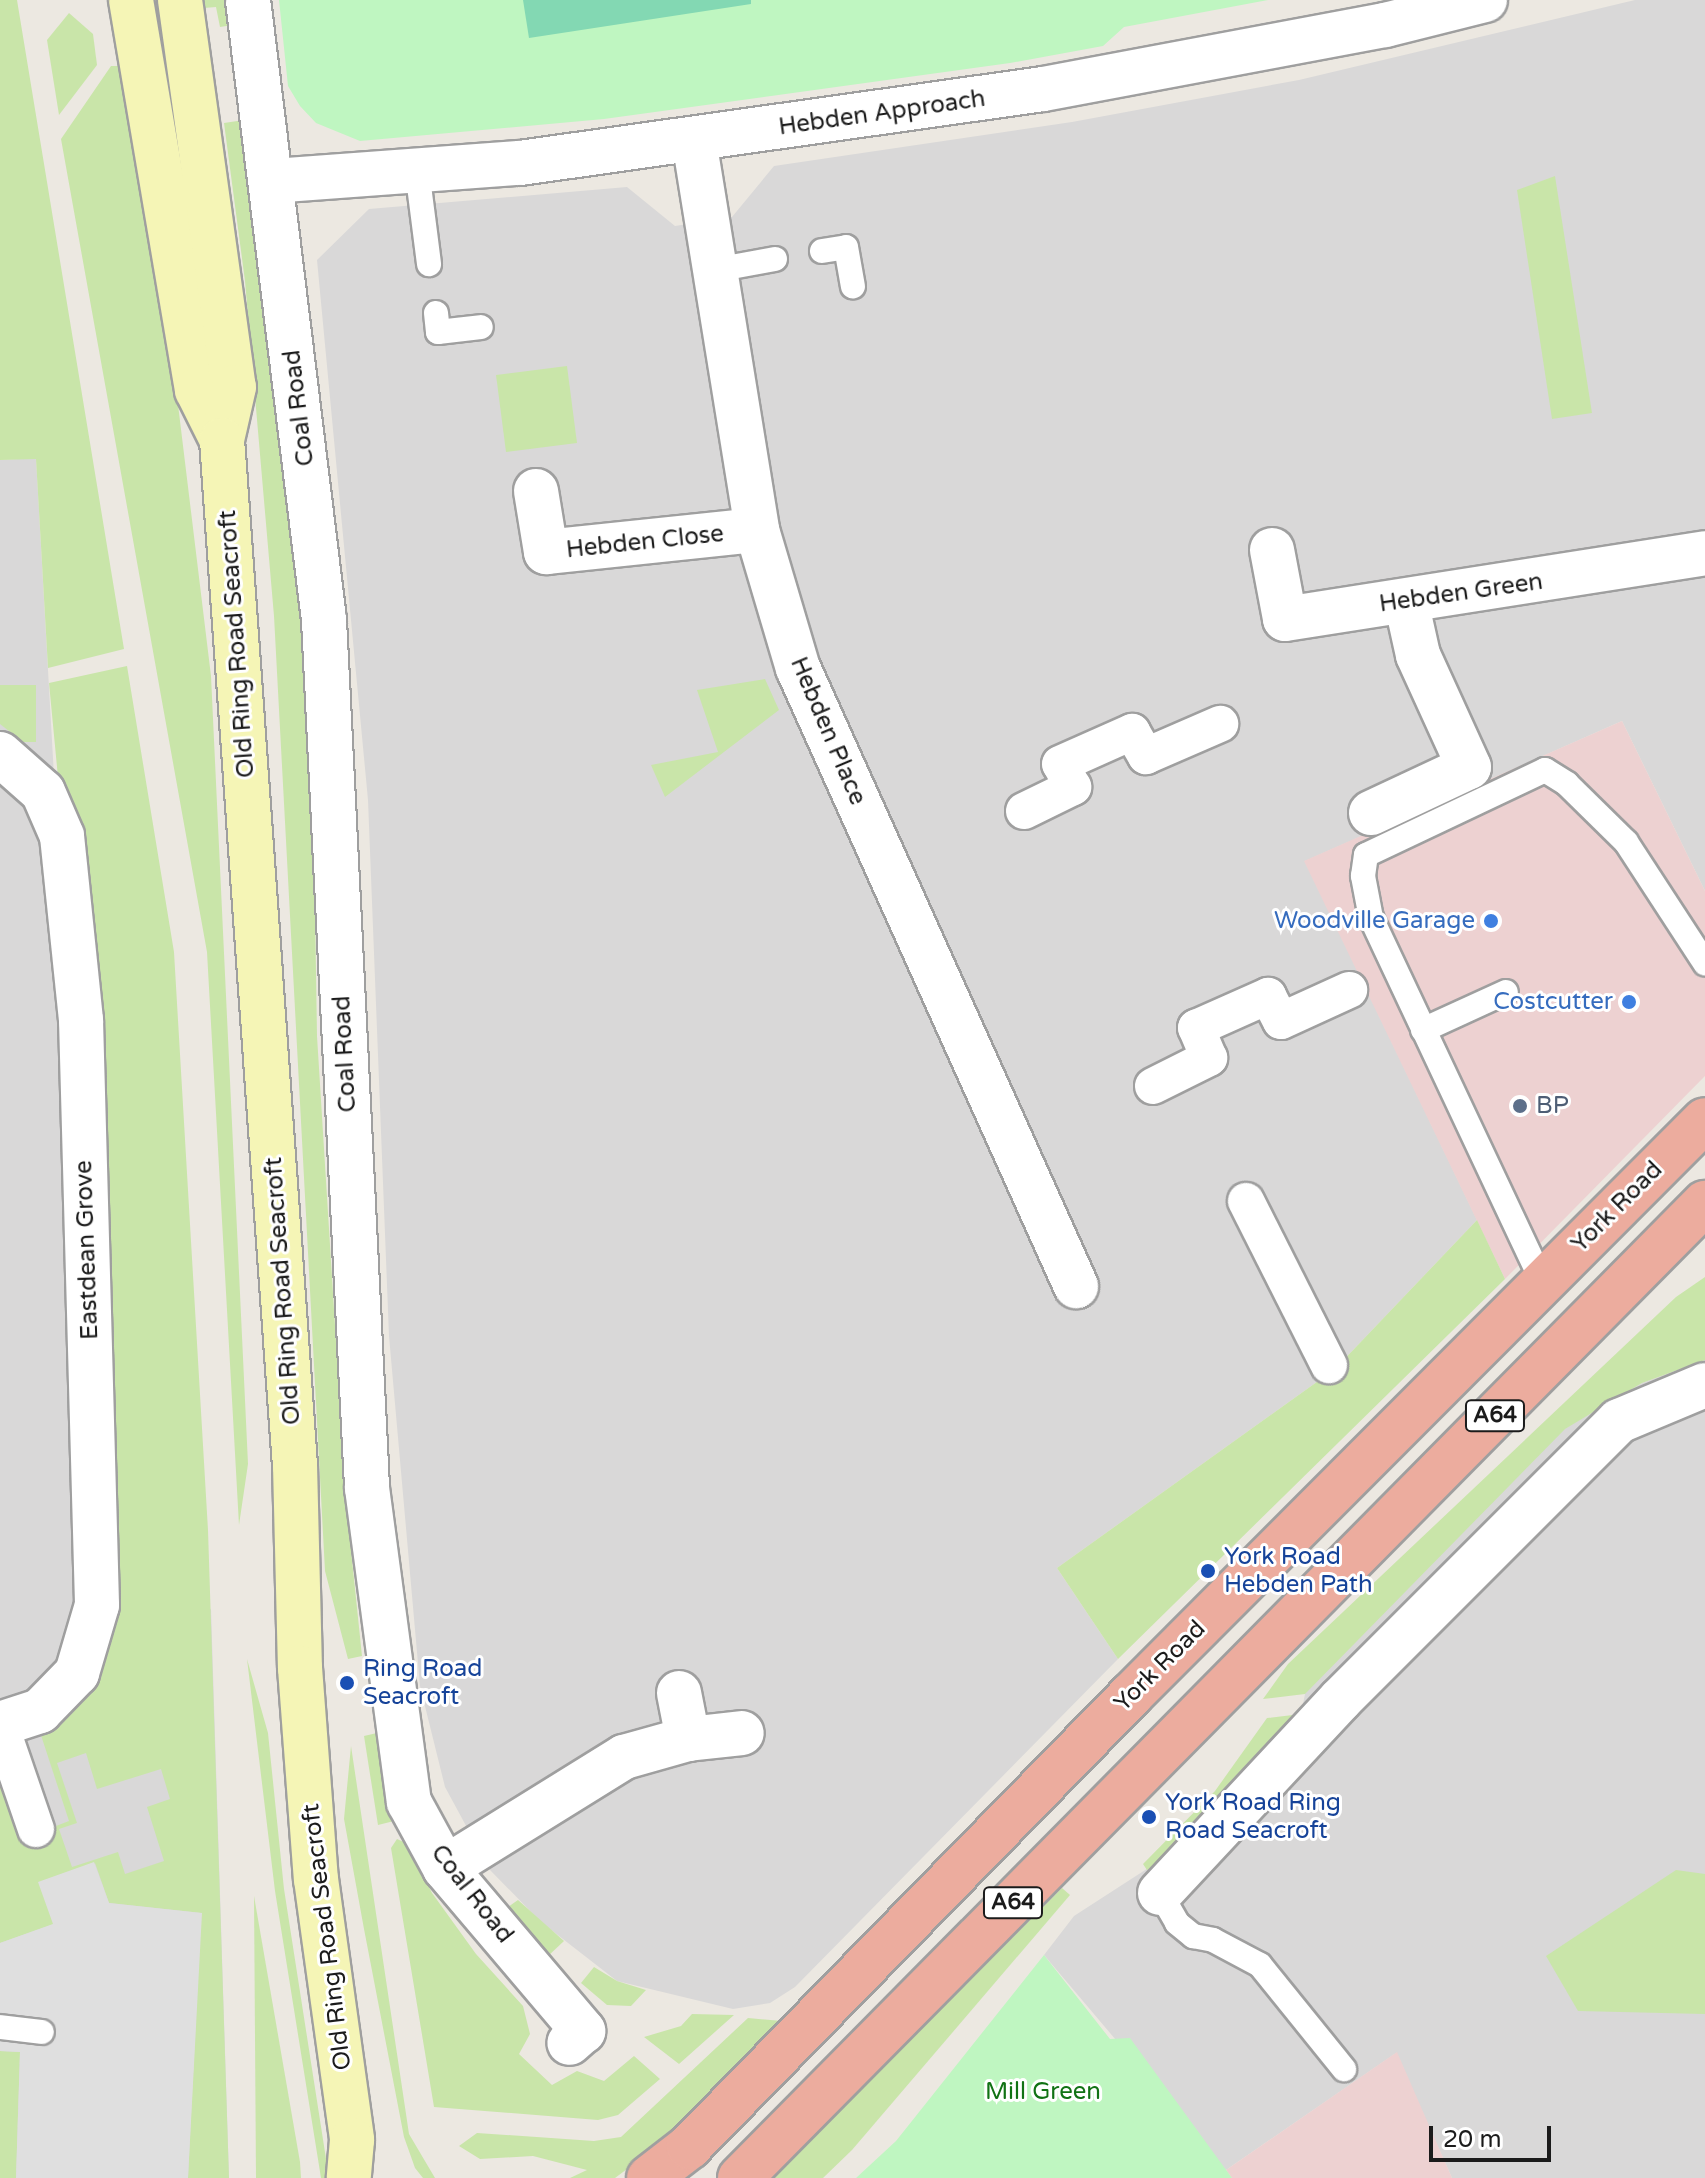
<!DOCTYPE html>
<style>
body{margin:0}
#map{position:relative;width:1705px;height:2178px;overflow:hidden;background:#ece8e1;font-family:"Varela Round",sans-serif}
div>[style]{position:absolute}
[style*='--x']{left:calc(var(--x)*1px);top:calc(var(--y)*1px);width:calc(var(--w)*1px);rotate:calc(var(--a)*1deg)}
.residential>*{inset:0;background:#d9d8d8}
.commercial>*{inset:0;background:#edd1d1}
.grass>*{inset:0;background:#c9e5a9}
.park>*{inset:0;background:#bff6c1}
.pitch>*{inset:0;background:#83d8b3}
.parking>*{inset:0;background:#dfdfdf}
.roads{filter:drop-shadow(2px 0 #9f9f9f) drop-shadow(-2px 0 #9f9f9f) drop-shadow(0 2px #9f9f9f) drop-shadow(0 -2px #9f9f9f)}
.service>*{height:24px;margin:-12px;padding:0 12px;transform-origin:12px;border-radius:12px;background:#fff}
.pedestrian>*{height:36px;margin:-18px;padding:0 18px;transform-origin:18px;border-radius:18px;background:#fff}
.minor>*{height:44px;margin:-22px;padding:0 22px;transform-origin:22px;border-radius:22px;background:#fff}
.secondary>*{height:44px;margin:-22px;padding:0 22px;transform-origin:22px;border-radius:22px;background:#f5f5b6}
.trunk>*{height:44px;margin:-22px;padding:0 22px;transform-origin:22px;border-radius:22px;background:#ecac9e}
.dots>*{width:22px;height:22px;translate:-50% -50%;box-sizing:border-box;border:4px solid #fff;border-radius:50%}
span{translate:-50% -50%;white-space:nowrap;text-align:center;line-height:1.15;-webkit-text-stroke:6px #fff;paint-order:stroke}
.shield-label span{padding:2px 6px;background:#fff;border:2px solid;border-radius:6px;-webkit-text-stroke-width:0}
.shield-label{font-size:22px;color:#1b1b1b;font-weight:700}
.street-label{font-size:24px;color:#1b1b1b}
.shop-label{font-size:24px;color:#366cbe}
.right{translate:-100% -50%;text-align:right}
.service-label{font-size:24px;color:#4e5e75}
.left{translate:0 -50%;text-align:left}
.transit-label{font-size:24px;color:#164399}
.park-label{font-size:24px;color:#117214}
.scale{position:absolute;left:1429px;top:2126px;width:122px;height:36px;box-sizing:border-box;border:4px solid #1b1b1b;border-top:0;padding-left:10px;font-size:24px;line-height:28px;white-space:nowrap;color:#1b1b1b;-webkit-text-stroke:6px #fff;paint-order:stroke}
</style>
<div id="map">
<div class="residential">
<i style="clip-path:polygon(1635px 0,1705px 0,1705px 891px,1622px 721px,1305px 861px,1477px 1220px,1335px 1369px,1057px 1568px,1118px 1659px,795px 1987px,770px 2003px,733px 2009px,617px 1981px,541px 1922px,490px 1870px,445px 1787px,420px 1686px,389px 1336px,368px 800px,317px 260px,369px 209px,627px 187px,675px 226px,732px 217px,774px 166px,1072px 122px,1299px 80px)"></i>
<i style="clip-path:polygon(36px 458px,54px 776px,108px 1301px,118px 1567px,112px 1640px,211px 1609px,229px 2178px,0 2178px,0 460px)"></i>
<i style="clip-path:polygon(1705px 1360px,1705px 2178px,1452px 2178px,1396px 2053px,1226px 2170px,1044px 1955px,1074px 1916px,1173px 1852px,1301px 1714px,1306px 1689px,1564px 1429px,1642px 1383px)"></i>
</div>
<div class="commercial">
<i style="clip-path:polygon(1622px 721px,1705px 891px,1705px 1076px,1505px 1279px,1304px 861px)"></i>
<i style="clip-path:polygon(1397px 2052px,1452px 2178px,1232px 2178px,1226px 2170px)"></i>
</div>
<div class="grass">
<i style="clip-path:polygon(0 0,17px 0,124px 649px,48px 668px,36px 459px,0 460px)"></i>
<i style="clip-path:polygon(202px 0,230px 0,233px 25px,220px 27px,216px 7px,204px 8px)"></i>
<i style="clip-path:polygon(69px 13px,93px 34px,97px 65px,59px 115px,47px 40px)"></i>
<i style="clip-path:polygon(111px 66px,120px 66px,167px 314px,211px 676px,248px 1464px,239px 1525px,207px 952px,61px 139px)"></i>
<i style="clip-path:polygon(244px 120px,312px 715px,317px 1036px,346px 1502px,362px 1656px,348px 1659px,325px 1571px,274px 616px,245px 281px,224px 123px)"></i>
<i style="clip-path:polygon(1555px 176px,1592px 413px,1552px 419px,1517px 190px)"></i>
<i style="clip-path:polygon(567px 366px,577px 443px,506px 452px,496px 375px)"></i>
<i style="clip-path:polygon(evenodd,127px 666px,174px 952px,208px 1530px,229px 2178px,188px 2178px,201px 1913px,109px 1903px,95px 1863px,54px 1924px,0 1943px,0 1763px,22px 1839px,69px 1821px,38px 1726px,101px 1666px,118px 1599px,108px 1301px,49px 683px,127px 666px,86px 1753px,97px 1789px,161px 1769px,170px 1799px,147px 1807px,164px 1861px,125px 1874px,118px 1852px,72px 1867px,59px 1829px,77px 1823px,57px 1763px,86px 1753px)"></i>
<i style="clip-path:polygon(765px 679px,779px 710px,665px 797px,651px 765px,718px 752px,697px 690px)"></i>
<i style="clip-path:polygon(0 685px,36px 685px,36px 742px,23px 742px,0 724px)"></i>
<i style="clip-path:polygon(1477px 1220px,1505px 1279px,1118px 1659px,1057px 1568px,1335px 1369px)"></i>
<i style="clip-path:polygon(1705px 1277px,1705px 1360px,1642px 1383px,1565px 1429px,1305px 1694px,1263px 1699px,1288px 1664px,1676px 1297px)"></i>
<i style="clip-path:polygon(247px 1659px,268px 1733px,284px 1889px,329px 2178px,321px 2178px,275px 1891px)"></i>
<i style="clip-path:polygon(1301px 1714px,1173px 1852px,1147px 1870px,1143px 1864px,1215px 1791px,1267px 1718px)"></i>
<i style="clip-path:polygon(377px 1733px,394px 1821px,378px 1825px,364px 1736px)"></i>
<i style="clip-path:polygon(351px 1746px,409px 2134px,435px 2178px,423px 2178px,415px 2168px,404px 2137px,364px 1929px,344px 1819px)"></i>
<i style="clip-path:polygon(397px 1839px,406px 1843px,432px 1893px,476px 1954px,523px 2006px,530px 2034px,519px 2054px,552px 2085px,577px 2071px,604px 2081px,634px 2056px,660px 2079px,618px 2115px,598px 2120px,434px 2107px,391px 1848px)"></i>
<i style="clip-path:polygon(1676px 1870px,1705px 1874px,1705px 2014px,1578px 2011px,1546px 1956px)"></i>
<i style="clip-path:polygon(1062px 1888px,1070px 1895px,852px 2150px,823px 2178px,773px 2178px)"></i>
<i style="clip-path:polygon(254px 1896px,300px 2162px,301px 2178px,256px 2178px)"></i>
<i style="clip-path:polygon(518px 1900px,564px 1941px,547px 1957px,505px 1909px)"></i>
<i style="clip-path:polygon(594px 1967px,617px 1981px,646px 1990px,631px 2006px,607px 2005px,581px 1983px)"></i>
<i style="clip-path:polygon(692px 2014px,734px 2015px,679px 2064px,644px 2037px,681px 2026px)"></i>
<i style="clip-path:polygon(748px 2018px,782px 2021px,659px 2145px,615px 2178px,570px 2178px,587px 2170px,533px 2156px,480px 2159px,459px 2146px,477px 2133px,594px 2141px,621px 2137px)"></i>
<i style="clip-path:polygon(0 2051px,20px 2052px,16px 2178px,0 2178px)"></i>
</div>
<div class="park">
<i style="clip-path:polygon(279px 0,1268px 0,1124px 27px,1103px 46px,1010px 63px,604px 119px,360px 141px,316px 123px,300px 106px,288px 86px)"></i>
<i style="clip-path:polygon(1044px 1955px,1110px 2039px,1130px 2038px,1232px 2178px,856px 2178px,896px 2141px)"></i>
</div>
<div class="pitch">
<i style="clip-path:polygon(523px 0,751px 0,751px 4px,529px 38px)"></i>
</div>
<div class="parking">
<i style="clip-path:polygon(94px 1862px,109px 1903px,202px 1913px,188px 2178px,16px 2178px,20px 2052px,0 2051px,0 1943px,53px 1924px,38px 1882px)"></i>
</div>
<div class="roads">
<div class="service">
<i style="--x:417;--y:170;--w:95;--a:82.7"></i>
<i style="--x:822;--y:251;--w:24;--a:-9"></i>
<i style="--x:846;--y:247;--w:40;--a:80"></i>
<i style="--x:715;--y:270;--w:61;--a:-10.4"></i>
<i style="--x:436;--y:313;--w:19;--a:84"></i>
<i style="--x:438;--y:332;--w:43;--a:-6.6"></i>
<i style="--x:1423;--y:1030;--w:91;--a:-24.6"></i>
<i style="--x:1542;--y:1281;--w:401;--a:-115.2"></i>
<i style="--x:1371;--y:918;--w:43;--a:-100.8"></i>
<i style="--x:1363;--y:876;--w:21;--a:-82"></i>
<i style="--x:1366;--y:855;--w:198;--a:-25.4"></i>
<i style="--x:1545;--y:770;--w:26;--a:32"></i>
<i style="--x:1567;--y:784;--w:83;--a:44.5"></i>
<i style="--x:1626;--y:842;--w:145;--a:56.9"></i>
<i style="--x:1160;--y:1893;--w:34;--a:60"></i>
<i style="--x:1177;--y:1923;--w:21;--a:39"></i>
<i style="--x:1193;--y:1936;--w:20;--a:11"></i>
<i style="--x:1213;--y:1940;--w:53;--a:28"></i>
<i style="--x:1260;--y:1965;--w:134;--a:51.1"></i>
<i style="--x:0;--y:2027;--w:42;--a:6.8"></i>
</div>
<div class="pedestrian">
<i style="--x:1024;--y:811;--w:55;--a:-26.1"></i>
<i style="--x:1073;--y:787;--w:26;--a:-119"></i>
<i style="--x:1060;--y:764;--w:79;--a:-24"></i>
<i style="--x:1132;--y:732;--w:28;--a:60"></i>
<i style="--x:1146;--y:756;--w:81;--a:-23.4"></i>
<i style="--x:1153;--y:1086;--w:63;--a:-26.6"></i>
<i style="--x:1209;--y:1058;--w:33;--a:-113"></i>
<i style="--x:1196;--y:1028;--w:79;--a:-24"></i>
<i style="--x:1268;--y:996;--w:28;--a:63"></i>
<i style="--x:1281;--y:1021;--w:75;--a:-24.5"></i>
<i style="--x:1246;--y:1201;--w:184;--a:63.2"></i>
<i style="--x:0;--y:1724;--w:111;--a:71.1"></i>
</div>
<div class="minor">
<i style="--x:248;--y:0;--w:625;--a:83.01"></i>
<i style="--x:324;--y:620;--w:869;--a:87.16"></i>
<i style="--x:367;--y:1488;--w:317;--a:82.4"></i>
<i style="--x:409;--y:1802;--w:75;--a:61.4"></i>
<i style="--x:445;--y:1868;--w:214;--a:49.7"></i>
<i style="--x:583;--y:2031;--w:18;--a:139"></i>
<i style="--x:694;--y:140;--w:395;--a:80.8"></i>
<i style="--x:757;--y:530;--w:144;--a:73.5"></i>
<i style="--x:798;--y:668;--w:678;--a:65.78"></i>
<i style="--x:272;--y:181;--w:249;--a:-4.2"></i>
<i style="--x:520;--y:163;--w:528;--a:-8.05"></i>
<i style="--x:1043;--y:89;--w:348;--a:-10.6"></i>
<i style="--x:1385;--y:25;--w:103;--a:-14"></i>
<i style="--x:536;--y:491;--w:62;--a:80.7"></i>
<i style="--x:546;--y:552;--w:212;--a:-6"></i>
<i style="--x:1272;--y:550;--w:70;--a:79.3"></i>
<i style="--x:1285;--y:619;--w:425;--a:-8.9"></i>
<i style="--x:0;--y:754;--w:57;--a:41.5"></i>
<i style="--x:43;--y:792;--w:48;--a:66.6"></i>
<i style="--x:62;--y:836;--w:185;--a:84.1"></i>
<i style="--x:81;--y:1020;--w:585;--a:88.43"></i>
<i style="--x:97;--y:1605;--w:71;--a:106.4"></i>
<i style="--x:77;--y:1673;--w:53;--a:134.2"></i>
<i style="--x:40;--y:1711;--w:42;--a:162"></i>
<i style="--x:1371;--y:813;--w:108;--a:-25.1"></i>
<i style="--x:1469;--y:767;--w:123;--a:-114.5"></i>
<i style="--x:1418;--y:655;--w:55;--a:-102.5"></i>
<i style="--x:679;--y:1693;--w:47;--a:78.9"></i>
<i style="--x:688;--y:1739;--w:54;--a:-6.3"></i>
<i style="--x:445;--y:1868;--w:211;--a:-31.8"></i>
<i style="--x:624;--y:1757;--w:66;--a:-15.7"></i>
<i style="--x:1160;--y:1893;--w:265;--a:-47"></i>
<i style="--x:1341;--y:1699;--w:393;--a:-45"></i>
<i style="--x:1619;--y:1421;--w:93;--a:-22.7"></i>
</div>
<div class="secondary">
<i style="--x:131;--y:0;--w:396;--a:80.4"></i>
<i style="--x:197;--y:390;--w:56;--a:63.4"></i>
<i style="--x:180;--y:0;--w:391;--a:82.1"></i>
<i style="--x:234;--y:387;--w:54;--a:102.8"></i>
<i style="--x:222;--y:440;--w:1028;--a:85.93"></i>
<i style="--x:295;--y:1465;--w:203;--a:88.6"></i>
<i style="--x:300;--y:1668;--w:212;--a:85.7"></i>
<i style="--x:316;--y:1879;--w:263;--a:82.1"></i>
<i style="--x:352;--y:2140;--w:38;--a:95"></i>
</div>
<div class="trunk">
<i style="--x:649;--y:2178;--w:51;--a:-37.8"></i>
<i style="--x:689;--y:2147;--w:632;--a:-45.64"></i>
<i style="--x:1131;--y:1695;--w:812;--a:-45.05"></i>
<i style="--x:740;--y:2178;--w:1372;--a:-45.3"></i>
</div>
</div>
<div class="dots">
<i style="left:1491px;top:921px;background:#3f7fe0"></i>
<i style="left:1629px;top:1002px;background:#3f7fe0"></i>
<i style="left:1520px;top:1106px;background:#5c6f8a"></i>
<i style="left:1208px;top:1571px;background:#1a4fb4"></i>
<i style="left:347px;top:1683px;background:#1a4fb4"></i>
<i style="left:1149px;top:1817px;background:#1a4fb4"></i>
</div>
<div class="shield-label">
<span style="left:1495px;top:1416px">A64</span>
<span style="left:1013px;top:1903px">A64</span>
</div>
<div class="street-label">
<span style="left:882px;top:113px;rotate:-8deg">Hebden Approach</span>
<span style="left:299px;top:408px;rotate:-97deg">Coal Road</span>
<span style="left:645px;top:542px;rotate:-6deg">Hebden Close</span>
<span style="left:1461px;top:593px;rotate:-8deg">Hebden Green</span>
<span style="left:237px;top:644px;rotate:-94deg">Old Ring Road Seacroft</span>
<span style="left:828px;top:731px;rotate:67deg">Hebden Place</span>
<span style="left:345px;top:1054px;rotate:-93deg">Coal Road</span>
<span style="left:1617px;top:1207px;rotate:-45deg">York Road</span>
<span style="left:87px;top:1250px;rotate:-92deg">Eastdean Grove</span>
<span style="left:283px;top:1291px;rotate:-94deg">Old Ring Road Seacroft</span>
<span style="left:1160px;top:1666px;rotate:-45deg">York Road</span>
<span style="left:472px;top:1894px;rotate:52deg">Coal Road</span>
<span style="left:327px;top:1937px;rotate:-97deg">Old Ring Road Seacroft</span>
</div>
<div class="shop-label">
<span class="right" style="left:1475px;top:921px">Woodville Garage</span>
<span class="right" style="left:1613px;top:1002px">Costcutter</span>
</div>
<div class="service-label">
<span class="left" style="left:1536px;top:1106px">BP</span>
</div>
<div class="transit-label">
<span class="left" style="left:1224px;top:1571px">York Road<br>Hebden Path</span>
<span class="left" style="left:363px;top:1683px">Ring Road<br>Seacroft</span>
<span class="left" style="left:1165px;top:1817px">York Road Ring<br>Road Seacroft</span>
</div>
<div class="park-label">
<span style="left:1043px;top:2092px">Mill Green</span>
</div>
<div class="scale">20 m</div>
</div>
